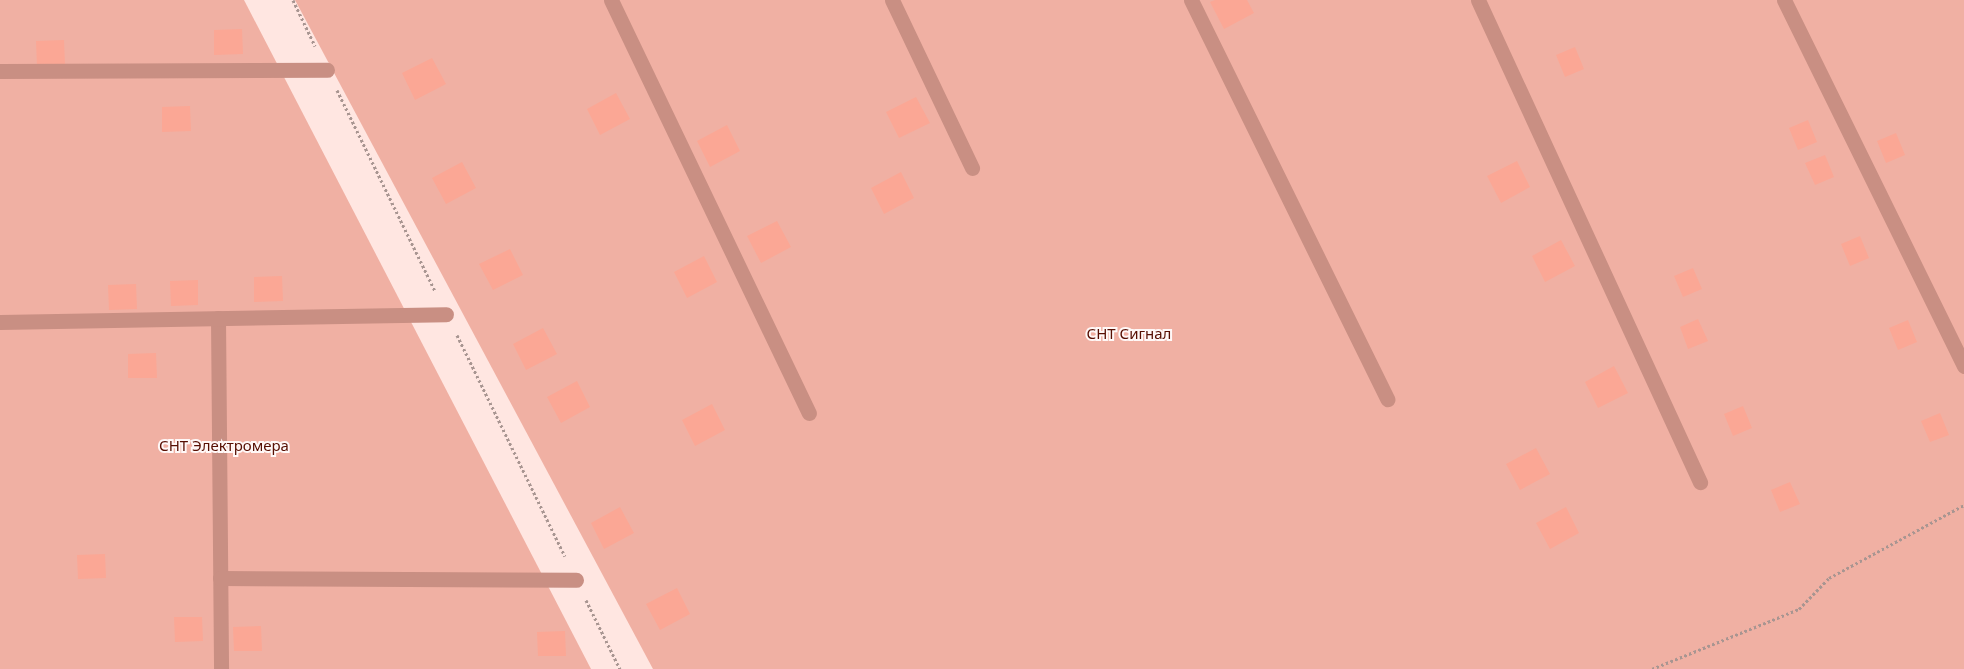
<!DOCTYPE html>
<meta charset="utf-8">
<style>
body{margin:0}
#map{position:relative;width:1964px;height:669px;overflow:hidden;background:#ffe6e1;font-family:"Noto Sans",sans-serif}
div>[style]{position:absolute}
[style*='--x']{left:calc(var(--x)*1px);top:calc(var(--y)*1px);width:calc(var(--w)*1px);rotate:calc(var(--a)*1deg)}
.green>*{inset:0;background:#f0b0a3}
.building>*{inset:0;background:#fba795}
.path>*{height:3px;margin-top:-1.5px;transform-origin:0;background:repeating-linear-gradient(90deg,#a89591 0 2.5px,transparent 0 5px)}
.lane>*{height:15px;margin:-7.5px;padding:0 7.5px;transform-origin:7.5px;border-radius:7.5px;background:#c98f83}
span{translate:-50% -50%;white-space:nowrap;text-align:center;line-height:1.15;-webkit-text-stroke:4px #fff8f7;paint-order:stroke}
.park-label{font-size:15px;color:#570f03}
</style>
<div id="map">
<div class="green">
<i style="clip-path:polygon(0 0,244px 0,591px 669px,0 669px)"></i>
<i style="clip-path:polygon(295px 0,1964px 0,1964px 669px,653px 669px)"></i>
</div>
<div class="building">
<i style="clip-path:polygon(1215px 0,1247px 0,1254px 13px,1224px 29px,1210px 2px)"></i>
<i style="clip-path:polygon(242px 29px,243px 54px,214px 55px,214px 30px)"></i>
<i style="clip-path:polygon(64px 40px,65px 65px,37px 66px,36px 41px)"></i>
<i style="clip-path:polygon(1575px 47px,1584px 69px,1565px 77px,1556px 55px)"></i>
<i style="clip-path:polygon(432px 58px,446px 84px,415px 100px,402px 73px)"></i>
<i style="clip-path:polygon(616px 93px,630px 119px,600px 135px,587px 109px)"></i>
<i style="clip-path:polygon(916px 97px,930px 123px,899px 138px,886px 112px)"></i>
<i style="clip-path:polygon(190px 106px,191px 131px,162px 132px,162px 107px)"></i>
<i style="clip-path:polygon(1808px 120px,1817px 142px,1798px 150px,1789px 128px)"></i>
<i style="clip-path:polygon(727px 125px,740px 151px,710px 167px,697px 141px)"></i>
<i style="clip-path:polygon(1896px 133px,1905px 155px,1886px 163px,1877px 141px)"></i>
<i style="clip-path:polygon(1825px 155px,1834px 177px,1815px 185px,1805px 163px)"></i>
<i style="clip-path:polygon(1517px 161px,1530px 187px,1501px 203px,1487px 176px)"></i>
<i style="clip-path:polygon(462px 162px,476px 188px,446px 204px,432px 178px)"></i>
<i style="clip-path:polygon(901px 172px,914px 198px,884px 214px,871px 188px)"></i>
<i style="clip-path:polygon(777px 221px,791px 247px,761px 263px,747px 236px)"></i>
<i style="clip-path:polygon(1860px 236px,1869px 258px,1850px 266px,1841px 244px)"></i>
<i style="clip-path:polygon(1561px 240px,1575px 266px,1545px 282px,1532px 256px)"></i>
<i style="clip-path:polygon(510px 249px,523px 275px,493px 290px,479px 264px)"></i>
<i style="clip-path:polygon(704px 256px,717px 282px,687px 298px,674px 272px)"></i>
<i style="clip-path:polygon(1693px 268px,1702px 289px,1683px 297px,1674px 276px)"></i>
<i style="clip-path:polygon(282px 276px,283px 301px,254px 302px,254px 277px)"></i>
<i style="clip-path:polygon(198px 280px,198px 305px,171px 306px,170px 281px)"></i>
<i style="clip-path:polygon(136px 284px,137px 309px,109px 310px,108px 285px)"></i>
<i style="clip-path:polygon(1698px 319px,1708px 341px,1688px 349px,1680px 327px)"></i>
<i style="clip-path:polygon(1908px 320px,1917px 342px,1898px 350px,1889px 328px)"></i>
<i style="clip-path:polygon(543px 328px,557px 354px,526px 370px,513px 344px)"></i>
<i style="clip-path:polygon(156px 353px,157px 378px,128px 378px,128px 354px)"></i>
<i style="clip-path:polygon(1614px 366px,1628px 393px,1598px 408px,1585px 382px)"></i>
<i style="clip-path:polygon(577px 381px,590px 407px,561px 423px,547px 397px)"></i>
<i style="clip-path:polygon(712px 404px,725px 430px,695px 446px,682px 420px)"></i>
<i style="clip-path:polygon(1743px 406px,1752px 428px,1733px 436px,1724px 414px)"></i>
<i style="clip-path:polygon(1940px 413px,1949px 435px,1930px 442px,1921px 421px)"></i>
<i style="clip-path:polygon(1536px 448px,1550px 474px,1520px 490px,1506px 464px)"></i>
<i style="clip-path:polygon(1790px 482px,1800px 504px,1780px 512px,1771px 490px)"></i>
<i style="clip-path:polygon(620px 507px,634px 533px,604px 549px,591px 523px)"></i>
<i style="clip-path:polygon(1566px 507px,1579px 533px,1550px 549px,1536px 523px)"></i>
<i style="clip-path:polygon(105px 554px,106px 578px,78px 579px,77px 555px)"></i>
<i style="clip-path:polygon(677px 588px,690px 614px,660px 630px,646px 604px)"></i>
<i style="clip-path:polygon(174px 617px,202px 617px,203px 641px,175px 642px)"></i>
<i style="clip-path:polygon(261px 626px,262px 651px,234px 651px,233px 627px)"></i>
<i style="clip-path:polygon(565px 631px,566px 656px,538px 656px,537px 632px)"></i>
</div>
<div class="path">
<i style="--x:293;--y:0;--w:51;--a:64.4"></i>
<i style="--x:337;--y:90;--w:224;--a:64"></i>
<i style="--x:457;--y:335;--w:246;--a:64"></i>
<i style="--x:586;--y:600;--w:77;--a:63.8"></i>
<i style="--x:1652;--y:669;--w:159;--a:-22.2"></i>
<i style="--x:1799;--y:609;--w:43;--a:-45.9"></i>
<i style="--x:1829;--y:578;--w:153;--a:-28.4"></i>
</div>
<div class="lane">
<i style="--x:611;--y:0;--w:458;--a:64.4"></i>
<i style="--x:892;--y:0;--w:186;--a:64.5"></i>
<i style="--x:1191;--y:0;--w:445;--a:63.8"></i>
<i style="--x:1478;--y:0;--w:531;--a:65.27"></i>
<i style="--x:1784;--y:0;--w:408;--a:63.8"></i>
<i style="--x:0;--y:71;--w:327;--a:-0.2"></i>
<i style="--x:218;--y:318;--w:351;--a:89.5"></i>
<i style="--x:0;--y:322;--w:446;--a:-1"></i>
<i style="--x:220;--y:578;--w:356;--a:0.3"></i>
</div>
<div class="park-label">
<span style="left:1129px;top:334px">СНТ Сигнал</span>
<span style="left:224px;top:446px">СНТ Электромера</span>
</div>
</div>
